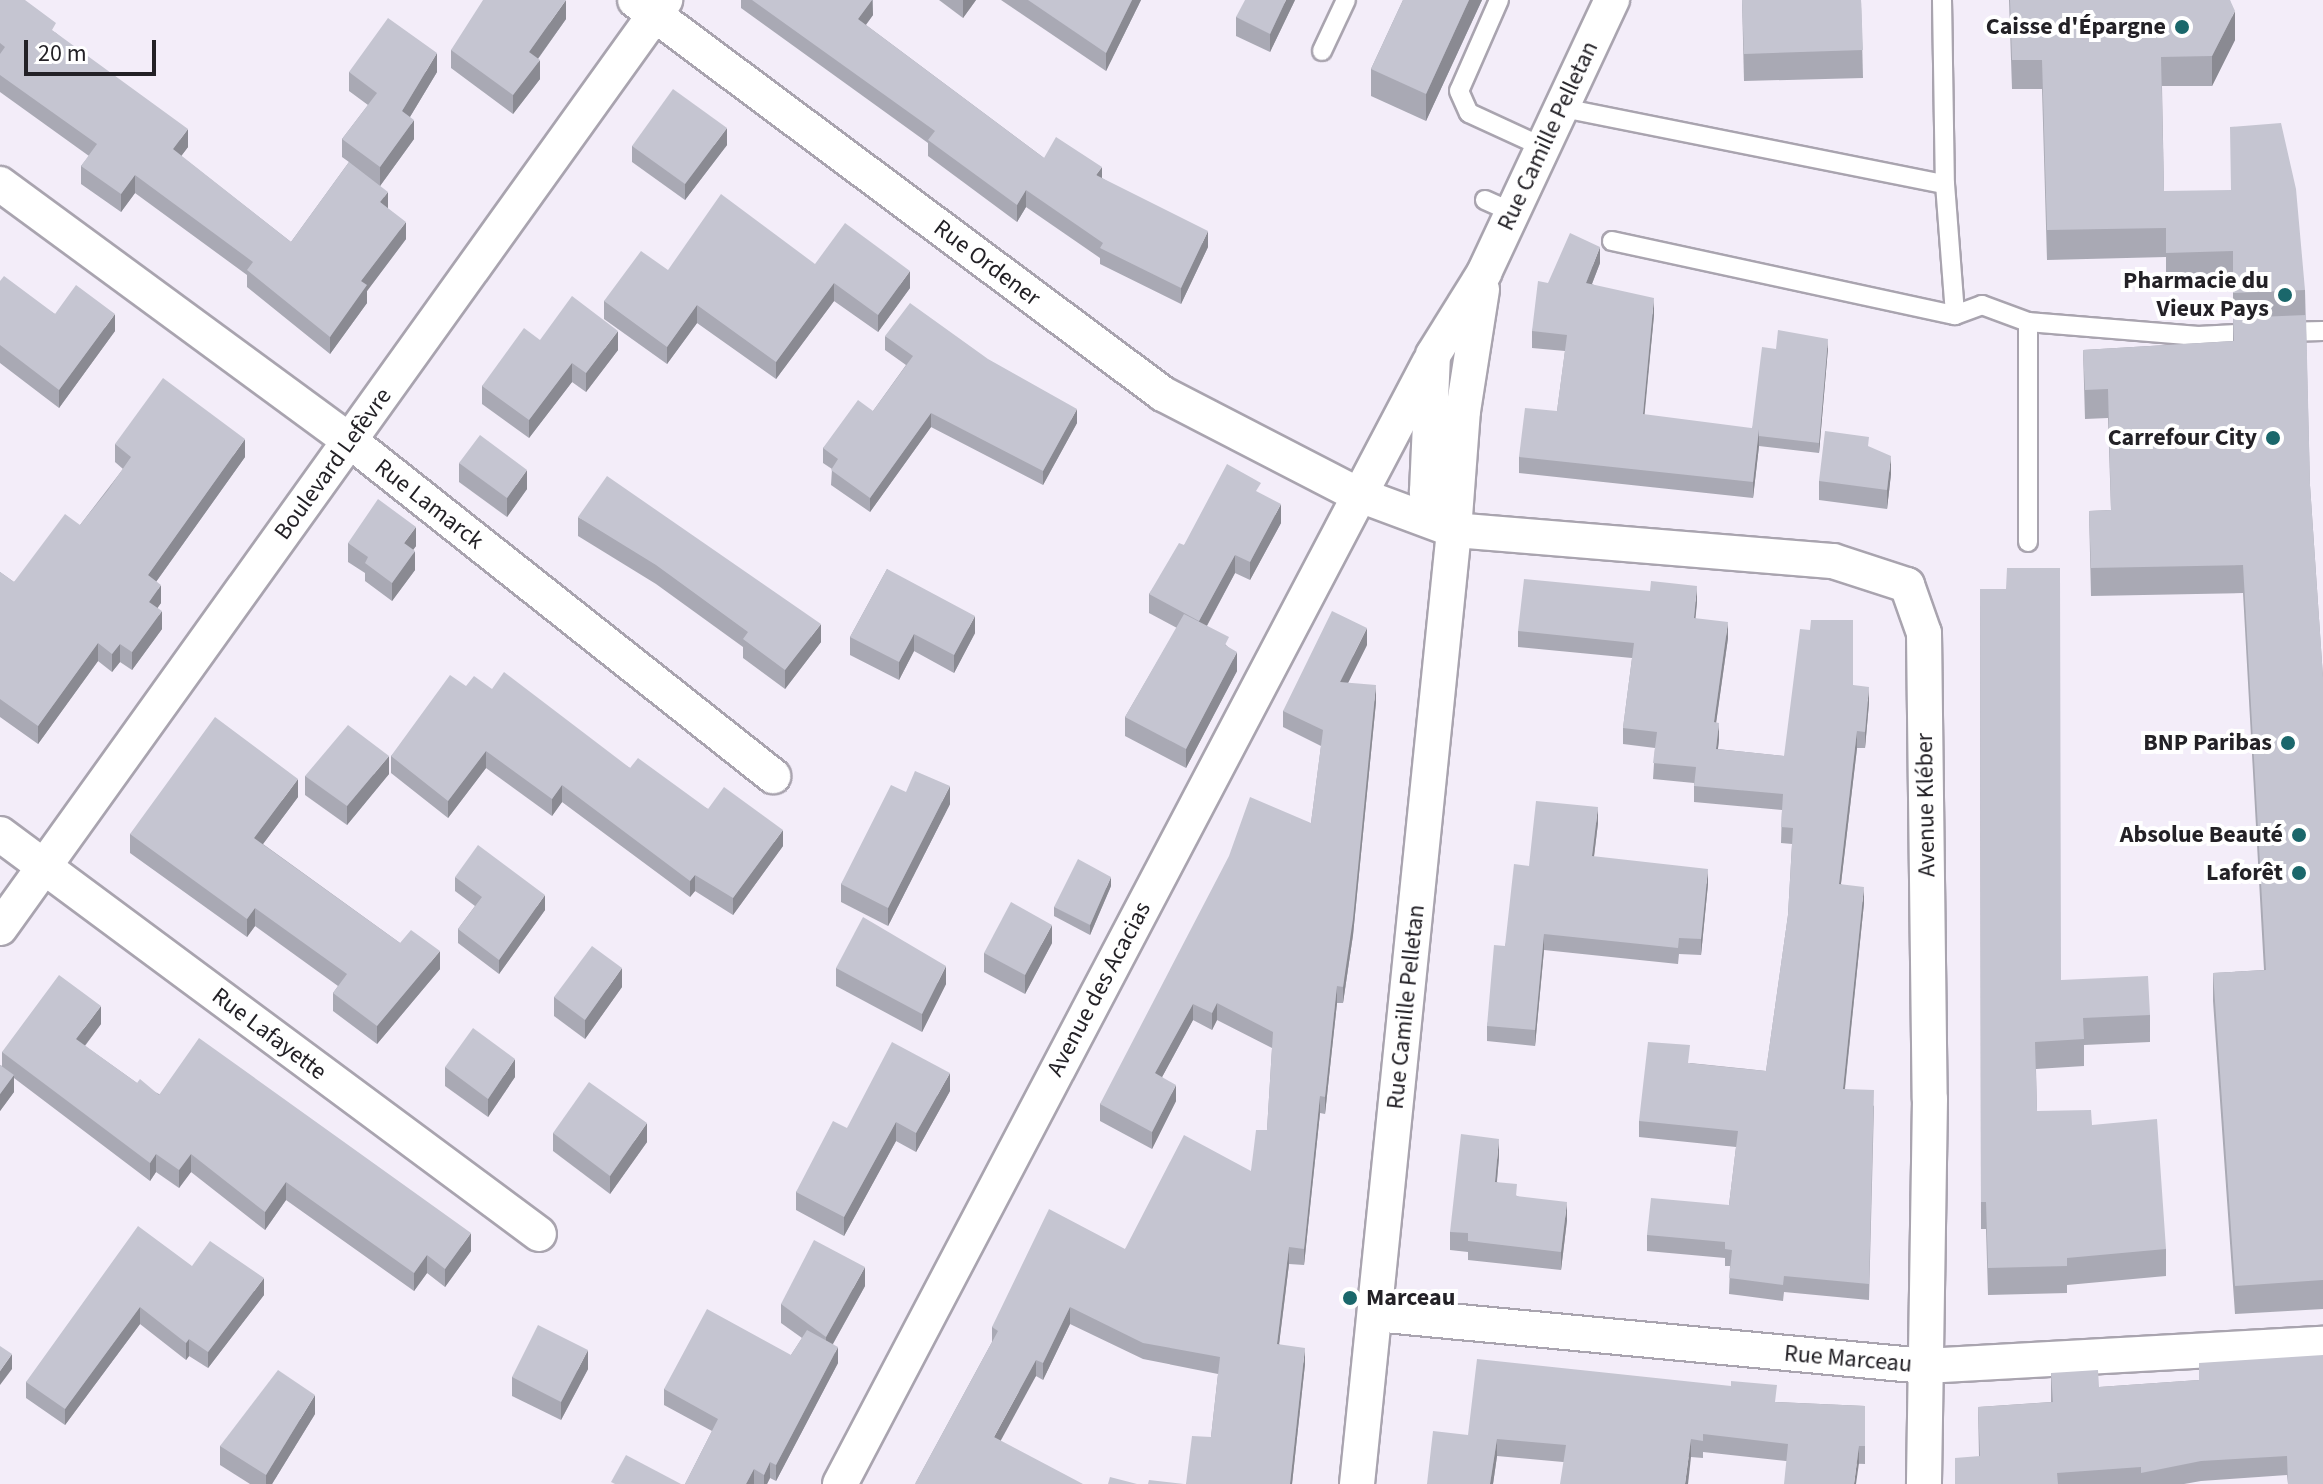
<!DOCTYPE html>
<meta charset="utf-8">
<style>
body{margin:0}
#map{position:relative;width:2323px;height:1484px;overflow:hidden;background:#f3edf9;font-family:"Source Sans 3",sans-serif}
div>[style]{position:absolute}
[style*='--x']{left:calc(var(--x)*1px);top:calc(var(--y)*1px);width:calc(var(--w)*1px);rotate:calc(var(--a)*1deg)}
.roads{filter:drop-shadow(2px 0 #a9a4af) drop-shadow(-2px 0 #a9a4af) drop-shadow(0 2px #a9a4af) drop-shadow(0 -2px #a9a4af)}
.lane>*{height:18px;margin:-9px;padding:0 9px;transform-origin:9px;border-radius:9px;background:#fff}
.street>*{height:34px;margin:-17px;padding:0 17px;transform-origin:17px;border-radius:17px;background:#fff}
.wall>*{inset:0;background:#a9a9b4}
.shaded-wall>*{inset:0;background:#8a8a92}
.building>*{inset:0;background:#c5c5d1}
.dots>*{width:22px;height:22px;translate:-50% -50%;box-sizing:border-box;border:4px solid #fff;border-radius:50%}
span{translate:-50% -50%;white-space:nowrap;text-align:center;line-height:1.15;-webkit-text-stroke:8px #fff;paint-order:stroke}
.poi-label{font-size:24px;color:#232126;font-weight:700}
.right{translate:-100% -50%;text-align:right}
.left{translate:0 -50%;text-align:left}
.street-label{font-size:24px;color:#232126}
.scale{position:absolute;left:24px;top:40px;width:132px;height:36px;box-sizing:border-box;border:4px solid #232126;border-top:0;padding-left:10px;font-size:24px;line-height:28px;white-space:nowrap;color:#232126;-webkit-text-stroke:6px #fff;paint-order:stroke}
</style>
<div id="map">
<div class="roads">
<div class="lane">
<i style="--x:1499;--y:0;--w:99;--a:113.7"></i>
<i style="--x:1459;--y:91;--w:24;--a:66"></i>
<i style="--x:1469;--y:113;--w:81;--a:24.7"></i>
<i style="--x:1942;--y:0;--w:184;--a:89.1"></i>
<i style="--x:1945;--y:184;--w:131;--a:85.6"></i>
<i style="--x:1322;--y:51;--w:56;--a:-64.8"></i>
<i style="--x:1563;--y:108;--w:389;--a:11.3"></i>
<i style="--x:1485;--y:200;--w:30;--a:24"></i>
<i style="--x:1612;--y:241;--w:351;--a:12.2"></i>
<i style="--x:1955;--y:315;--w:29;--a:-20"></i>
<i style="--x:1982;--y:305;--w:49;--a:20.3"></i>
<i style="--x:2028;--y:322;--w:171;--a:4.7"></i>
<i style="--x:2198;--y:336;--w:58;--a:-3"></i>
<i style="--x:2028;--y:322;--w:220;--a:90"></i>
<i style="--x:2281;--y:332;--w:42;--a:-1.4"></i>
</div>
<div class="street">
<i style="--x:635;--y:0;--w:659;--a:36.73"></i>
<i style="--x:1163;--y:394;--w:218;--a:27.3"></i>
<i style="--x:1357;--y:494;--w:103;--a:20.4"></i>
<i style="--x:1454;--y:530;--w:380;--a:4.7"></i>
<i style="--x:1833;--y:561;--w:78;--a:18"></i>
<i style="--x:1907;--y:585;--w:51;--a:70.5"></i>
<i style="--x:1924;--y:633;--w:466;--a:89.3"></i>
<i style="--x:1930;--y:1099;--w:385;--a:90.9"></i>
<i style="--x:0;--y:184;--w:434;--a:36.3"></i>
<i style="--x:350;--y:441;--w:540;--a:38.38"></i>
<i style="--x:1454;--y:530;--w:119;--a:-85.7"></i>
<i style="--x:1463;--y:411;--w:123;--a:-81.1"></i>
<i style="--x:0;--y:834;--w:671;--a:36.58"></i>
<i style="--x:0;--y:928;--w:1142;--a:-54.37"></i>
<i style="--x:1375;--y:1314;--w:551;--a:5.41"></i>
<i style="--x:1924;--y:1366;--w:400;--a:-3.2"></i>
<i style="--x:840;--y:1484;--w:1266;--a:-62.28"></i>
<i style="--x:1357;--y:1484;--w:959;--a:-84.19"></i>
<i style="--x:1454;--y:530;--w:47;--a:-125.4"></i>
<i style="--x:1427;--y:492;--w:137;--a:-87.5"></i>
<i style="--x:1433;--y:355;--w:97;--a:-58.1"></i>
<i style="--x:1484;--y:273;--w:302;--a:-64.9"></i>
</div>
</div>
<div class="wall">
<i style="clip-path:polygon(0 0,56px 33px,188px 147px,181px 156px,291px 242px,349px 162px,342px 157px,342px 139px,368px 105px,349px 91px,349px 72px,437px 72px,410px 117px,414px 139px,380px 186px,388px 209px,406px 239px,367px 291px,367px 303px,330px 354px,247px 287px,247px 275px,135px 193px,121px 212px,81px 184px,81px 166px,89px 156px,0 92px)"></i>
<i style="clip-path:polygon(741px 0,873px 0,873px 15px,866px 25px,1044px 158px,1102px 178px,1208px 247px,1181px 304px,1100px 264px,1100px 258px,1026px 207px,1017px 222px,928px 156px,928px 143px,741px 8px)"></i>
<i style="clip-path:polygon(939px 0,976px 0,963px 18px)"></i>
<i style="clip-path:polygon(1001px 0,1141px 0,1106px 71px)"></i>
<i style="clip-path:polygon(1295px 0,1270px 52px,1236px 36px,1236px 17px)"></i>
<i style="clip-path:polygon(1403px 0,1482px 0,1426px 121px,1371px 96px,1371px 69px)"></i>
<i style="clip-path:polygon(1742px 0,1861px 0,1863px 78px,1744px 81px)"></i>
<i style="clip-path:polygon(2009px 0,2230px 0,2235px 40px,2212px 86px,2162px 86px,2164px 191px,2305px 290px,2310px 485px,2323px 677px,2323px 1309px,2235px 1314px,2213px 1001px,2213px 973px,2264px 970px,2243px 593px,2091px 596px,2089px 511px,2111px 510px,2108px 418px,2085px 419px,2083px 350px,2233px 341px,2233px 280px,2166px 282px,2166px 257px,2047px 260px,2042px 89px,2012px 89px)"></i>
<i style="clip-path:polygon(566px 19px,538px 59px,540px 79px,513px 114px,451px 68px,451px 50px)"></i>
<i style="clip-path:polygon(727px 145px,685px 200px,632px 162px,632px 146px)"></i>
<i style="clip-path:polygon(1600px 263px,1592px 284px,1654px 315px,1644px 415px,1752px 429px,1776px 349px,1828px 348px,1819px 453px,1759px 446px,1753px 498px,1519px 473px,1519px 457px,1557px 411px,1565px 351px,1532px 348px,1532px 331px,1548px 283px)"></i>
<i style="clip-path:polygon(815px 264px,910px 288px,878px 332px,834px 301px,776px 379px,697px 323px,667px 364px,604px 319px,604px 301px,668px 270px)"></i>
<i style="clip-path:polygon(0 281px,55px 314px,115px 331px,59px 408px,0 363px)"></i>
<i style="clip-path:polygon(885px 336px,1077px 423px,1043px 485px,931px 427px,870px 512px,831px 485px,832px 469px,823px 463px,823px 448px,873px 411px,906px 365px,885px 350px)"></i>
<i style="clip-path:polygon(540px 340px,618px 350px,586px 392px,572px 382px,529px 438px,482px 404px,482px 386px)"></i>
<i style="clip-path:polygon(115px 444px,245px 457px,156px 582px,161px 603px,157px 608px,162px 629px,132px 670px,120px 662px,112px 672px,98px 661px,38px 744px,0 717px,0 572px,14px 582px,80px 525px,123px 469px,115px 462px)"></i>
<i style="clip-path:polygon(1869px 447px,1891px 474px,1887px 509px,1819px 500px,1819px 481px)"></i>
<i style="clip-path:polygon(459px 463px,527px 489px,507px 517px,459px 482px)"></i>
<i style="clip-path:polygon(1261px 494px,1281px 523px,1250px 580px,1235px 573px,1207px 626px,1229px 648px,1237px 671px,1186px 768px,1125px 736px,1125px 717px,1177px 628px,1149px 613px,1149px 594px,1184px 545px)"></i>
<i style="clip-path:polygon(578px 517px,821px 642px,785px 689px,743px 658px,743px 647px,656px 584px,578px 536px)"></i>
<i style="clip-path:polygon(348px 543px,416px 546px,413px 550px,415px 570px,392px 601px,365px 581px,365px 573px,348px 562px)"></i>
<i style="clip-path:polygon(887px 569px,975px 633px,954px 673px,914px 651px,899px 680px,850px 655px,850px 637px)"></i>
<i style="clip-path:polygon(1980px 589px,2061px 980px,2150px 1015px,2150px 1042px,2084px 1045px,2084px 1066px,2036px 1069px,2037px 1111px,2092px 1125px,2166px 1249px,2166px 1276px,2067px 1285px,2067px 1293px,1988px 1295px,1986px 1229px,1981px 1229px)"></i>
<i style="clip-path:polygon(1650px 591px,1697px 602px,1695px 618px,1728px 638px,1716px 722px,1719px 739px,1718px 749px,1784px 756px,1853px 685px,1869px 703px,1865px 748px,1857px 748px,1841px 884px,1864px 903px,1845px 1089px,1874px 1106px,1869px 1300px,1784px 1292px,1783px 1301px,1729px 1294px,1730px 1266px,1725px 1266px,1725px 1258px,1647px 1251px,1647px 1235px,1729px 1205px,1736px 1147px,1639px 1137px,1639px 1121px,1690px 1063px,1766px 1071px,1788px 915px,1792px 844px,1781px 843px,1782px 810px,1694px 802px,1694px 783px,1653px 779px,1655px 748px,1623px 744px,1623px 728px,1632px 658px,1518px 647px,1518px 631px)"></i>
<i style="clip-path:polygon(1367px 645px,1348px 683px,1376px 702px,1353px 935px,1343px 1003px,1337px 1003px,1325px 1114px,1320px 1113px,1304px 1265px,1289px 1264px,1279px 1344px,1305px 1364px,1292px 1484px,1186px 1484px,1211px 1437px,1218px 1374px,1143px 1359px,1070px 1324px,1043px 1380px,1036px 1376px,915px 1484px,992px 1342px,992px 1327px,1125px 1249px,1251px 1171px,1267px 1130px,1272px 1048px,1217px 1020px,1212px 1030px,1193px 1020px,1162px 1077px,1176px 1101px,1152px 1149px,1100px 1121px,1100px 1104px,1311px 823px,1321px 746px,1283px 727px,1283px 711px)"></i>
<i style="clip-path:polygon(466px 686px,492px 689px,630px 768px,708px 809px,783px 846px,733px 915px,695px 891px,690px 897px,562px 802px,552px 816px,486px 768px,448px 818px,391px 773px,391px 756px)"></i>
<i style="clip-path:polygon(389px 774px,347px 825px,305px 795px,305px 776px)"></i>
<i style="clip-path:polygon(906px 792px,950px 804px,888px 926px,841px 902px,841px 884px)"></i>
<i style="clip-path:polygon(298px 797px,263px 844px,400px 943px,440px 969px,377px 1044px,333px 1011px,333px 993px,338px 986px,255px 926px,247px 937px,130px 853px,130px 834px)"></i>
<i style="clip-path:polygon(1598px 823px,1594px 857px,1708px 884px,1701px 955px,1679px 954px,1678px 964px,1544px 950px,1535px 1046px,1487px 1041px,1487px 1026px,1505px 946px,1529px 866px)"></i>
<i style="clip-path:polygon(455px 877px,545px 910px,499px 974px,458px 943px,458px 929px,475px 906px,455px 891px)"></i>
<i style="clip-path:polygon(1111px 886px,1090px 935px,1054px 916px,1054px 907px)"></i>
<i style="clip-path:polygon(1052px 943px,1025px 994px,984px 972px,984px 953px)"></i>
<i style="clip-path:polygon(836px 968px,946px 984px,922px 1032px,836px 986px)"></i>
<i style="clip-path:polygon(622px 987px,585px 1039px,554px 1016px,554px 997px)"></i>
<i style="clip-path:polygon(101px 1024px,85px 1046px,137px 1083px,471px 1251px,445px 1287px,427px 1273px,414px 1291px,286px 1200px,265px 1230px,191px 1172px,179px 1188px,156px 1172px,150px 1181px,14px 1078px,14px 1092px,0 1111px,0 1065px,2px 1066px,2px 1052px)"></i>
<i style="clip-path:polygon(445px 1067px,515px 1077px,488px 1117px,445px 1086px)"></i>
<i style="clip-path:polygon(950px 1091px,916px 1152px,896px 1141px,844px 1236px,796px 1210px,796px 1192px,847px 1128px)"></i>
<i style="clip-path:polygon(553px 1133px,647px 1142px,610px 1194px,553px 1151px)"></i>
<i style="clip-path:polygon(1499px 1157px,1497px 1182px,1517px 1196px,1567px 1220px,1561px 1270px,1468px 1260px,1468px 1252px,1450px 1250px,1450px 1232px)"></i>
<i style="clip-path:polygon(192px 1266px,264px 1295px,208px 1368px,189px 1356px,186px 1360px,140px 1324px,65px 1425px,26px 1398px,26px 1382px)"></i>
<i style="clip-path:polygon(865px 1286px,833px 1344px,838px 1363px,776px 1481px,770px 1478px,767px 1484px,685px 1484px,712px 1431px,664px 1405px,664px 1389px,791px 1355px,802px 1338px,781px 1323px,781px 1304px)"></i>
<i style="clip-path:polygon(2199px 1363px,2323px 1484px,2288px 1484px,2287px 1475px,2201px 1481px,2184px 1484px,1955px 1484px,1979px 1457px,1978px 1407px,2051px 1402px,2051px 1373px,2099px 1387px,2199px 1380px)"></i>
<i style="clip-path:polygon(588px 1369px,561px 1420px,512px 1396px,512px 1377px)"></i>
<i style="clip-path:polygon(1777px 1402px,1865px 1406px,1865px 1464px,1786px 1461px,1703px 1452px,1703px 1458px,1691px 1457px,1563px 1462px,1497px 1456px,1493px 1484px,1427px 1484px,1468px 1435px)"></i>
<i style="clip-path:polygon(315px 1414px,272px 1484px,250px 1484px,220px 1465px,220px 1446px)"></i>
</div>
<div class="shaded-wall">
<i style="clip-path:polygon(566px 0,566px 19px,529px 71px,529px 52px)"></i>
<i style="clip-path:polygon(872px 0,873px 15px,858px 35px,858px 19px)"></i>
<i style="clip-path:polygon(963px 0,976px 0,963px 18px)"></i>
<i style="clip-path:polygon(1132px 0,1141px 0,1106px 71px,1106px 53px)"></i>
<i style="clip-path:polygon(1286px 0,1295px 0,1270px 52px,1270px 34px)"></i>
<i style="clip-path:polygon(1469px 0,1482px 0,1426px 121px,1426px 94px)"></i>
<i style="clip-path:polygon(2235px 11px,2235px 40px,2212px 86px,2212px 56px)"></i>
<i style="clip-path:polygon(437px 53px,437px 72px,402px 130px,402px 111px)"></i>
<i style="clip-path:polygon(540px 60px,540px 79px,513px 114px,513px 95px)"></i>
<i style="clip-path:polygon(414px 120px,414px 139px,380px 186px,380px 167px)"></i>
<i style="clip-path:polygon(727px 128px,727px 145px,685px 200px,685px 184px)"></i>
<i style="clip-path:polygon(188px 129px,188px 147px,173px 167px,173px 149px)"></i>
<i style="clip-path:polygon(1102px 167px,1102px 183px,1096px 175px)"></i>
<i style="clip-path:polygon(135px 175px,135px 193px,121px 212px,121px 194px)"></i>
<i style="clip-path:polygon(1026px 190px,1026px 207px,1017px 222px,1017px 205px)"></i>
<i style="clip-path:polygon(388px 192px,388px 209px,380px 202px)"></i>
<i style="clip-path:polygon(406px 222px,406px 239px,367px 291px,367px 303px,330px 354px,330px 337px,361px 281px)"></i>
<i style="clip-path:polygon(1208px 231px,1208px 247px,1181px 304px,1181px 288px)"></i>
<i style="clip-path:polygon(1600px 247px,1600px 263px,1586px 299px,1586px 283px)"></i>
<i style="clip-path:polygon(910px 271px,910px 288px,878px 332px,878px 315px)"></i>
<i style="clip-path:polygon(834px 283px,834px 301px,776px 379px,776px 362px)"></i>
<i style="clip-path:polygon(1654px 298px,1654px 315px,1643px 431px,1643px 414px)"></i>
<i style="clip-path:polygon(697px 305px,697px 323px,667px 364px,667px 347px)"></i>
<i style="clip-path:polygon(115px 314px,115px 331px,59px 408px,59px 390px)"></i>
<i style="clip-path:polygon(618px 331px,618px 350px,586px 392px,586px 373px)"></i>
<i style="clip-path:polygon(1828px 339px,1828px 348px,1819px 453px,1819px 443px)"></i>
<i style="clip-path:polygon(572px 363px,572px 382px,529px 438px,529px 420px)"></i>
<i style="clip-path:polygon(1077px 409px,1077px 423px,1043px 485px,1043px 471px)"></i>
<i style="clip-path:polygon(931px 413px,931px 427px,870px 512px,870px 498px)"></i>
<i style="clip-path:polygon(1759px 429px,1759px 446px,1753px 498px,1753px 482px)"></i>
<i style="clip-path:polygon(245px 439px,245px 457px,148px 593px,148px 575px)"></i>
<i style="clip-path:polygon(1891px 456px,1891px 474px,1887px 509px,1887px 490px)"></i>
<i style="clip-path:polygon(527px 470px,527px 489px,507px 517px,507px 498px)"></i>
<i style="clip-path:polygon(1281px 504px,1281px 523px,1250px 580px,1250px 562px)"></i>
<i style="clip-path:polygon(416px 527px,416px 546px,404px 562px,404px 543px)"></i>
<i style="clip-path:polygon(415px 551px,415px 570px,392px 601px,392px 583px)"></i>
<i style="clip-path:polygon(1235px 555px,1235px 573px,1199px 640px,1199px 621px)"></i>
<i style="clip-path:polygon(161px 585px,161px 603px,149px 620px,149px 602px)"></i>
<i style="clip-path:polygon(1697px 586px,1697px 602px,1694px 634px,1694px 618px)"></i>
<i style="clip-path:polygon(162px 611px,162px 629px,132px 670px,132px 652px)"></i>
<i style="clip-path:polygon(975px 616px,975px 633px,954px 673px,954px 655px)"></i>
<i style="clip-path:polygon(1728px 622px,1728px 638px,1714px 738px,1714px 722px)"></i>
<i style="clip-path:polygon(821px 624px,821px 642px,785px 689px,785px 670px)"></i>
<i style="clip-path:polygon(1367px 628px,1367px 645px,1340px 699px,1340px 682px)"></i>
<i style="clip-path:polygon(914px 634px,914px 651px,899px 680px,899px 662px)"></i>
<i style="clip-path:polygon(98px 643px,98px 661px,38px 744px,38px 726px)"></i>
<i style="clip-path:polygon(120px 644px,120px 662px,112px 672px,112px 654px)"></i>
<i style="clip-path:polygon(1237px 652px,1237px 671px,1186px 768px,1186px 749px)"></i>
<i style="clip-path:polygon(1376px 685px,1376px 702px,1353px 935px,1343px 1003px,1343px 987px)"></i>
<i style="clip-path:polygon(1869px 687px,1869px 703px,1865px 748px,1865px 732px)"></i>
<i style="clip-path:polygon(1719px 723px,1719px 739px,1716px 765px,1716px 749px)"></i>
<i style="clip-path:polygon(1857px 731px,1857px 748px,1839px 900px,1839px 884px)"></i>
<i style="clip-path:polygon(486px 751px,486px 768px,448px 818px,448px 801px)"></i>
<i style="clip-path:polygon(389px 756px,389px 774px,347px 825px,347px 806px)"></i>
<i style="clip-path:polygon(298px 779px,298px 797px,254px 856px,254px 838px)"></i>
<i style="clip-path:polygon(562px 785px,562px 802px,552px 816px,552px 799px)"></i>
<i style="clip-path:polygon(950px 786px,950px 804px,888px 926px,888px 908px)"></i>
<i style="clip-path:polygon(1598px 807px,1598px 823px,1592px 872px,1592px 856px)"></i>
<i style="clip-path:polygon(783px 830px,783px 846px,733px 915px,733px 898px)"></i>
<i style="clip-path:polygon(1708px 869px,1708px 884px,1701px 955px,1701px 939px)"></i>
<i style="clip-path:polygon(695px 875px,695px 891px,690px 897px,690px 881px)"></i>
<i style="clip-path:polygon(1111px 877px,1111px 886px,1090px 935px,1090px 925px)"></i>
<i style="clip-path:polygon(1864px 887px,1864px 903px,1843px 1105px,1843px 1089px)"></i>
<i style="clip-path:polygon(545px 895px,545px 910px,499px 974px,499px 960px)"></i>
<i style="clip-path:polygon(255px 908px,255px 926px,247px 937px,247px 919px)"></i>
<i style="clip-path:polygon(1052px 925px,1052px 943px,1025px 994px,1025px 975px)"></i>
<i style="clip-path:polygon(1544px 934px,1544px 950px,1535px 1046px,1535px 1030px)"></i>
<i style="clip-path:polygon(440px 951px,440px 969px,377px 1044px,377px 1026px)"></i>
<i style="clip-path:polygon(946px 966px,946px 984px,922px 1032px,922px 1014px)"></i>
<i style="clip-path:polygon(622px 968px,622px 987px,585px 1039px,585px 1020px)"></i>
<i style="clip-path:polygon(1337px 986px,1337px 1003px,1325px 1114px,1325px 1097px)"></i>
<i style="clip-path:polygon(1217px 1003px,1217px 1020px,1212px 1030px,1212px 1013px)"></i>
<i style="clip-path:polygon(1193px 1004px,1193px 1020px,1155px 1090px,1155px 1073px)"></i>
<i style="clip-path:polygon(101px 1006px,101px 1024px,76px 1057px,76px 1039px)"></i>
<i style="clip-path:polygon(515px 1059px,515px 1077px,488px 1117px,488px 1099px)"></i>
<i style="clip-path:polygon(950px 1073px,950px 1091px,916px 1152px,916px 1133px)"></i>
<i style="clip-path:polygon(14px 1075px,14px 1092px,0 1111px,0 1094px)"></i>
<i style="clip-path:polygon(1176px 1085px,1176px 1101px,1152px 1149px,1152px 1132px)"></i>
<i style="clip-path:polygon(1320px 1096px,1320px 1113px,1304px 1265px,1304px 1249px)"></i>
<i style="clip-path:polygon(896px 1122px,896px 1141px,844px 1236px,844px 1217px)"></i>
<i style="clip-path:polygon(647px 1123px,647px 1142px,610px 1194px,610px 1176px)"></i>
<i style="clip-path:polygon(1499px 1139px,1499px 1157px,1495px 1200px,1495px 1182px)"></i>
<i style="clip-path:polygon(156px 1154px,156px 1172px,150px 1181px,150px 1163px)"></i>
<i style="clip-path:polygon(191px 1154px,191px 1172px,179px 1188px,179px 1170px)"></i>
<i style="clip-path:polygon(286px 1182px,286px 1200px,265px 1230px,265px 1212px)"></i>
<i style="clip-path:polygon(1567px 1202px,1567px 1220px,1561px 1270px,1561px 1252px)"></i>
<i style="clip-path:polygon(471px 1233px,471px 1251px,445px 1287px,445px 1269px)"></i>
<i style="clip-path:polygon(1289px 1247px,1289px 1264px,1277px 1361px,1277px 1344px)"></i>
<i style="clip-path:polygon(427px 1255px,427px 1273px,414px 1291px,414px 1273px)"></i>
<i style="clip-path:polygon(865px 1267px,865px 1286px,826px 1356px,826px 1337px)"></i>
<i style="clip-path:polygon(264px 1278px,264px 1295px,208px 1368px,208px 1352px)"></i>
<i style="clip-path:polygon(140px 1307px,140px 1324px,65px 1425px,65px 1409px)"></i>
<i style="clip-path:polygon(1070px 1307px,1070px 1324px,1043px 1380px,1043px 1363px)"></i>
<i style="clip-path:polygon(189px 1339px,189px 1356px,186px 1360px,186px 1343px)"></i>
<i style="clip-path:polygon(838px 1347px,838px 1363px,776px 1481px,776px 1465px)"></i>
<i style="clip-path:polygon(1305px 1348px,1305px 1364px,1292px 1484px,1290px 1484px)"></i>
<i style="clip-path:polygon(588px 1350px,588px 1369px,561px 1420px,561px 1402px)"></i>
<i style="clip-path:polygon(12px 1354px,12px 1369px,0 1385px,0 1371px)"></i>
<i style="clip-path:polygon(1036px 1360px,1036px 1376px,994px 1453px,994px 1437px)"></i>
<i style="clip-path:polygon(315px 1395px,315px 1414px,272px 1484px,266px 1484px,266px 1475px)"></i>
<i style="clip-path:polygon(1497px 1439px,1497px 1456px,1493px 1484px,1490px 1484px)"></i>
<i style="clip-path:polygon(1691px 1439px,1691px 1457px,1688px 1484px,1685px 1484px)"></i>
<i style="clip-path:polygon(1859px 1446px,1859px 1463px,1856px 1484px,1854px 1484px)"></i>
<i style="clip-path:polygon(770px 1462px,770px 1478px,767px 1484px,764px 1484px,764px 1475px)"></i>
<i style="clip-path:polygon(754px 1469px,754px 1484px,746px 1484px)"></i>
</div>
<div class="building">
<i style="clip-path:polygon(0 0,25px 0,56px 23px,52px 30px,188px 129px,173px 149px,291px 242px,349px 162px,388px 192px,380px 202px,406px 222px,361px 281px,367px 285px,330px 337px,247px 270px,253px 262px,135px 175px,121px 194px,81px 166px,97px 144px,0 75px,0 54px,5px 47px,0 43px)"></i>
<i style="clip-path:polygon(483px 0,566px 0,529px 52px,540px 60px,513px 95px,451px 50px)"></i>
<i style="clip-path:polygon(752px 0,872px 0,858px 19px,1044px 158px,1056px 137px,1102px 167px,1096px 175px,1208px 231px,1181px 288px,1100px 248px,1103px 243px,1026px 190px,1017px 205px,928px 140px,935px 131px)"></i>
<i style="clip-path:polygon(1028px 0,1132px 0,1106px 53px)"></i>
<i style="clip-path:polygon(1245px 0,1286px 0,1270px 34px,1236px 17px)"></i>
<i style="clip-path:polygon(1403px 0,1469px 0,1426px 94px,1371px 69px)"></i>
<i style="clip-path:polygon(1742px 0,1861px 0,1863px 50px,1744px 54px)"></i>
<i style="clip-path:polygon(2010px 0,2230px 0,2235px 11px,2212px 56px,2161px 57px,2164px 191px,2231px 190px,2230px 127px,2281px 123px,2296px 189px,2305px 290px,2233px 293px,2233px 251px,2166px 253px,2166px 228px,2047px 230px,2042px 60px,2012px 60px)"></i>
<i style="clip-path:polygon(388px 18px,437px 53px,402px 111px,414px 120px,380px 167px,342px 139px,377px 93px,349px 72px)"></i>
<i style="clip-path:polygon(673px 89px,727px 128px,685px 184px,632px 146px)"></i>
<i style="clip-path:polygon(721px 194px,815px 264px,845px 223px,910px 271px,878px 315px,834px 283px,776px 362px,697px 305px,667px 347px,604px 301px,641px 251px,668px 270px)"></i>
<i style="clip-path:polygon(1570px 233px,1600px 247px,1586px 283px,1654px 298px,1643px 414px,1759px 429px,1753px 482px,1519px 457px,1525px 408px,1557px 411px,1567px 335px,1532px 331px,1538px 281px,1548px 283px)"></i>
<i style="clip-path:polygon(4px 276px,55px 314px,76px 285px,115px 314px,59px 390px,0 345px,0 281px)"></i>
<i style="clip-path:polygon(572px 296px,618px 331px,586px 373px,572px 363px,529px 420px,482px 386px,524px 328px,540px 340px)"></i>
<i style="clip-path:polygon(910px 303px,988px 359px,1077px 409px,1043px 471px,931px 413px,870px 498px,831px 470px,838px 459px,823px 448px,858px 400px,873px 411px,913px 356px,885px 336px)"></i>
<i style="clip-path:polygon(2306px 315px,2310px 485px,2323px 677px,2323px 1280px,2235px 1286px,2213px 973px,2266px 970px,2243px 565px,2091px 568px,2089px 511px,2111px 510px,2108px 389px,2085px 390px,2083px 350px,2234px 341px,2233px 318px)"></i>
<i style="clip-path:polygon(1778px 330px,1828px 339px,1819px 443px,1759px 436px,1759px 429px,1752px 429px,1762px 347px,1776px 349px)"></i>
<i style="clip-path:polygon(163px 378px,245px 439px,148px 575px,161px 585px,149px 602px,162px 611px,132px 652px,120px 644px,112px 654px,98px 643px,38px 726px,0 699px,0 572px,14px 582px,65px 514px,80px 525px,108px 490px,131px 457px,115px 444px)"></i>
<i style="clip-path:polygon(1825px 431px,1869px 437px,1868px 446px,1891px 456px,1887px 490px,1819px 481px)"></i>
<i style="clip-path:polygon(480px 435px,527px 470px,507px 498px,459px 463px)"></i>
<i style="clip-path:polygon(1227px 464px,1261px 483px,1256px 491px,1281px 504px,1250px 562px,1235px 555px,1199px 621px,1149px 594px,1179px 543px,1184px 545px)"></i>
<i style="clip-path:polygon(607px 476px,821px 624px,785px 670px,743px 639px,748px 632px,656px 565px,578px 517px)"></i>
<i style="clip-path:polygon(378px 499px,416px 527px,404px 543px,415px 551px,392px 583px,365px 563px,368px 557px,348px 543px)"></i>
<i style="clip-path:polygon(2007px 568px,2060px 568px,2061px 980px,2148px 976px,2150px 1015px,2083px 1018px,2084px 1039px,2035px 1042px,2037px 1111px,2091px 1110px,2092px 1125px,2157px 1119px,2166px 1249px,2067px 1258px,2067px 1266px,1988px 1268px,1986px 1202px,1981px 1202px,1980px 589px,2006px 589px)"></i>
<i style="clip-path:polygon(887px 569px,975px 616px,954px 655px,914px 634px,899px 662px,850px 637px)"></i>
<i style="clip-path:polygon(1524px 579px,1650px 591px,1651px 581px,1697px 586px,1694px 618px,1728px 622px,1714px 722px,1719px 723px,1716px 749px,1784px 756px,1800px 629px,1810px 630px,1811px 620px,1853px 620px,1853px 685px,1869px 687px,1865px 732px,1857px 731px,1839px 884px,1864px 887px,1843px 1089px,1874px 1090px,1869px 1284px,1784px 1276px,1783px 1285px,1729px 1278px,1732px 1250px,1725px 1249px,1725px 1242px,1647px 1235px,1651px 1198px,1729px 1205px,1738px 1131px,1639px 1121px,1648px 1042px,1690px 1045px,1688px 1063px,1766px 1071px,1788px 915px,1793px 828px,1781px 827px,1783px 794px,1694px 786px,1696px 767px,1653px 763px,1657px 732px,1623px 728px,1634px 643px,1518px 631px)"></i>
<i style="clip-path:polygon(1332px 611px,1367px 628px,1340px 682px,1376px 685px,1353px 919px,1343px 987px,1337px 986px,1325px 1097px,1320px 1096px,1304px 1249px,1289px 1247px,1277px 1344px,1305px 1348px,1290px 1484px,1186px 1484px,1192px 1436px,1211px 1437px,1220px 1357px,1143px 1343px,1070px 1307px,1043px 1363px,1036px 1360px,994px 1437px,1083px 1484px,915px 1484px,998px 1331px,992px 1327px,1049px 1209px,1125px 1249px,1184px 1135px,1251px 1171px,1256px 1130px,1267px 1130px,1273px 1032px,1217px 1003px,1212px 1013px,1193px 1004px,1155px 1073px,1176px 1085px,1152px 1132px,1100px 1104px,1229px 856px,1250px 797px,1311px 823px,1323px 730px,1283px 711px)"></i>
<i style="clip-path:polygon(1184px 614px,1229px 637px,1225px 645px,1237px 652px,1186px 749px,1125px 717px)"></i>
<i style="clip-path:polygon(504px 672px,630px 768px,638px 758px,708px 809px,724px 787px,783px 830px,733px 898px,695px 875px,690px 881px,562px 785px,552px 799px,486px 751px,448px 801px,391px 756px,450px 675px,466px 686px,474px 676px,492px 689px)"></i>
<i style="clip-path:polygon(215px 717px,298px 779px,254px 838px,400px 943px,411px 930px,440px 951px,377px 1026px,333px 993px,347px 974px,255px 908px,247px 919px,130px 834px)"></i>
<i style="clip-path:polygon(348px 725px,389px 756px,347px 806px,305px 776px)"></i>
<i style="clip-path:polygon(915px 771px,950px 786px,888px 908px,841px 884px,891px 785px,906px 792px)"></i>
<i style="clip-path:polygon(1536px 801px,1598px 807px,1592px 856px,1708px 869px,1701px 939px,1679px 938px,1678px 948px,1544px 934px,1535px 1030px,1487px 1026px,1494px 945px,1505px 946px,1514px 864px,1529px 866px)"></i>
<i style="clip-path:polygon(478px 845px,545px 895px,499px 960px,458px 929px,482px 897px,455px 877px)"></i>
<i style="clip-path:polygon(1078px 859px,1111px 877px,1090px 925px,1054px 907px)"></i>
<i style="clip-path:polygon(1011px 902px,1052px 925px,1025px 975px,984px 953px)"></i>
<i style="clip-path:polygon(863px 917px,946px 966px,922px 1014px,836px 968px)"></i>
<i style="clip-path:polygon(592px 946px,622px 968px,585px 1020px,554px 997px)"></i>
<i style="clip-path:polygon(59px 975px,101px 1006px,76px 1039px,137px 1083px,140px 1079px,159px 1095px,199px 1038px,471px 1233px,445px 1269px,427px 1255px,414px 1273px,286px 1182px,265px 1212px,191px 1154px,179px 1170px,156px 1154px,150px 1163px,2px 1052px)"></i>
<i style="clip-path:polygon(473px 1028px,515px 1059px,488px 1099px,445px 1067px)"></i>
<i style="clip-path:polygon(892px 1042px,950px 1073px,916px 1133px,896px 1122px,844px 1217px,796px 1192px,833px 1121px,847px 1128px)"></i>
<i style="clip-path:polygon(0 1065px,14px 1075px,0 1094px)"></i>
<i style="clip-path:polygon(589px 1082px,647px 1123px,610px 1176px,553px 1133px)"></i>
<i style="clip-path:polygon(1461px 1134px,1499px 1139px,1495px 1182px,1517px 1184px,1516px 1196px,1567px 1202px,1561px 1252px,1468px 1241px,1468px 1233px,1450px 1232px)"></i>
<i style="clip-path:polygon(138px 1226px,192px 1266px,210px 1241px,264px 1278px,208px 1352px,189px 1339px,186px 1343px,140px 1307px,65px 1409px,26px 1382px)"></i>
<i style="clip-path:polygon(814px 1240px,865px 1267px,826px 1337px,781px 1304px)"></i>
<i style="clip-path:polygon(707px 1309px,791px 1355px,807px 1330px,838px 1347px,776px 1465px,770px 1462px,764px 1475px,754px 1469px,746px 1484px,685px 1484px,718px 1419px,664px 1389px)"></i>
<i style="clip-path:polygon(538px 1325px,588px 1350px,561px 1402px,512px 1377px)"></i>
<i style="clip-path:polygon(0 1346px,12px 1354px,0 1371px)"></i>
<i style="clip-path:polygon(2323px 1355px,2323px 1484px,2288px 1484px,2287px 1456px,2201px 1461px,2141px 1473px,2141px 1467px,2057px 1473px,2058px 1484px,1955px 1484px,1955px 1458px,1980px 1456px,1978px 1407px,2053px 1402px,2051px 1373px,2098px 1370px,2099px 1387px,2199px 1380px,2199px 1363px)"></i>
<i style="clip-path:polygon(1477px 1359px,1731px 1386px,1731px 1381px,1777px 1385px,1775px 1402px,1865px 1406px,1865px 1446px,1859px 1446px,1854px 1484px,1784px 1484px,1788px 1444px,1703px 1434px,1703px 1441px,1691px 1439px,1685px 1484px,1560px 1484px,1566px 1445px,1497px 1439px,1490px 1484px,1427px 1484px,1433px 1431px,1468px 1435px)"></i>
<i style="clip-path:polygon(278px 1370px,315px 1395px,266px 1475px,220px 1446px)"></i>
<i style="clip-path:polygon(626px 1455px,681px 1484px,615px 1484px,611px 1482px)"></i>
<i style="clip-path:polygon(1110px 1477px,1137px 1484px,1108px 1484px)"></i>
<i style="clip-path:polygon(1149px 1480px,1184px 1484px,1148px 1484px)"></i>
</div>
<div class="dots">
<i style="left:2182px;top:27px;background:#1a676b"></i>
<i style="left:2285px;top:295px;background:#1a676b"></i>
<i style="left:2273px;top:438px;background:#1a676b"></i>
<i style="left:2288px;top:743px;background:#1a676b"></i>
<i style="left:2299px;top:835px;background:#1a676b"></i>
<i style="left:2299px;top:873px;background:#1a676b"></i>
<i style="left:1350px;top:1298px;background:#1a676b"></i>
</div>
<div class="poi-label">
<span class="right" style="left:2166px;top:27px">Caisse d'Épargne</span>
<span class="right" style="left:2269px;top:295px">Pharmacie du<br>Vieux Pays</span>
<span class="right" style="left:2257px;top:438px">Carrefour City</span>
<span class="right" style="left:2272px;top:743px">BNP Paribas</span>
<span class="right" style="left:2283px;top:835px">Absolue Beauté</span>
<span class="right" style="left:2283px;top:873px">Laforêt</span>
<span class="left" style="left:1366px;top:1298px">Marceau</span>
</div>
<div class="street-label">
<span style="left:1548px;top:136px;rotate:-65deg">Rue Camille Pelletan</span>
<span style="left:987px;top:263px;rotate:37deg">Rue Ordener</span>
<span style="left:333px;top:464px;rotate:-54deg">Boulevard Lefèvre</span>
<span style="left:429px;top:504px;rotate:38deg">Rue Lamarck</span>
<span style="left:1926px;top:805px;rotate:-91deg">Avenue Kléber</span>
<span style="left:1099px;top:989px;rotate:-62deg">Avenue des Acacias</span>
<span style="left:1406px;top:1007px;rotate:-84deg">Rue Camille Pelletan</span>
<span style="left:269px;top:1034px;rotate:37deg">Rue Lafayette</span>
<span style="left:1848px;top:1359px;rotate:5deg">Rue Marceau</span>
</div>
<div class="scale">20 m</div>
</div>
